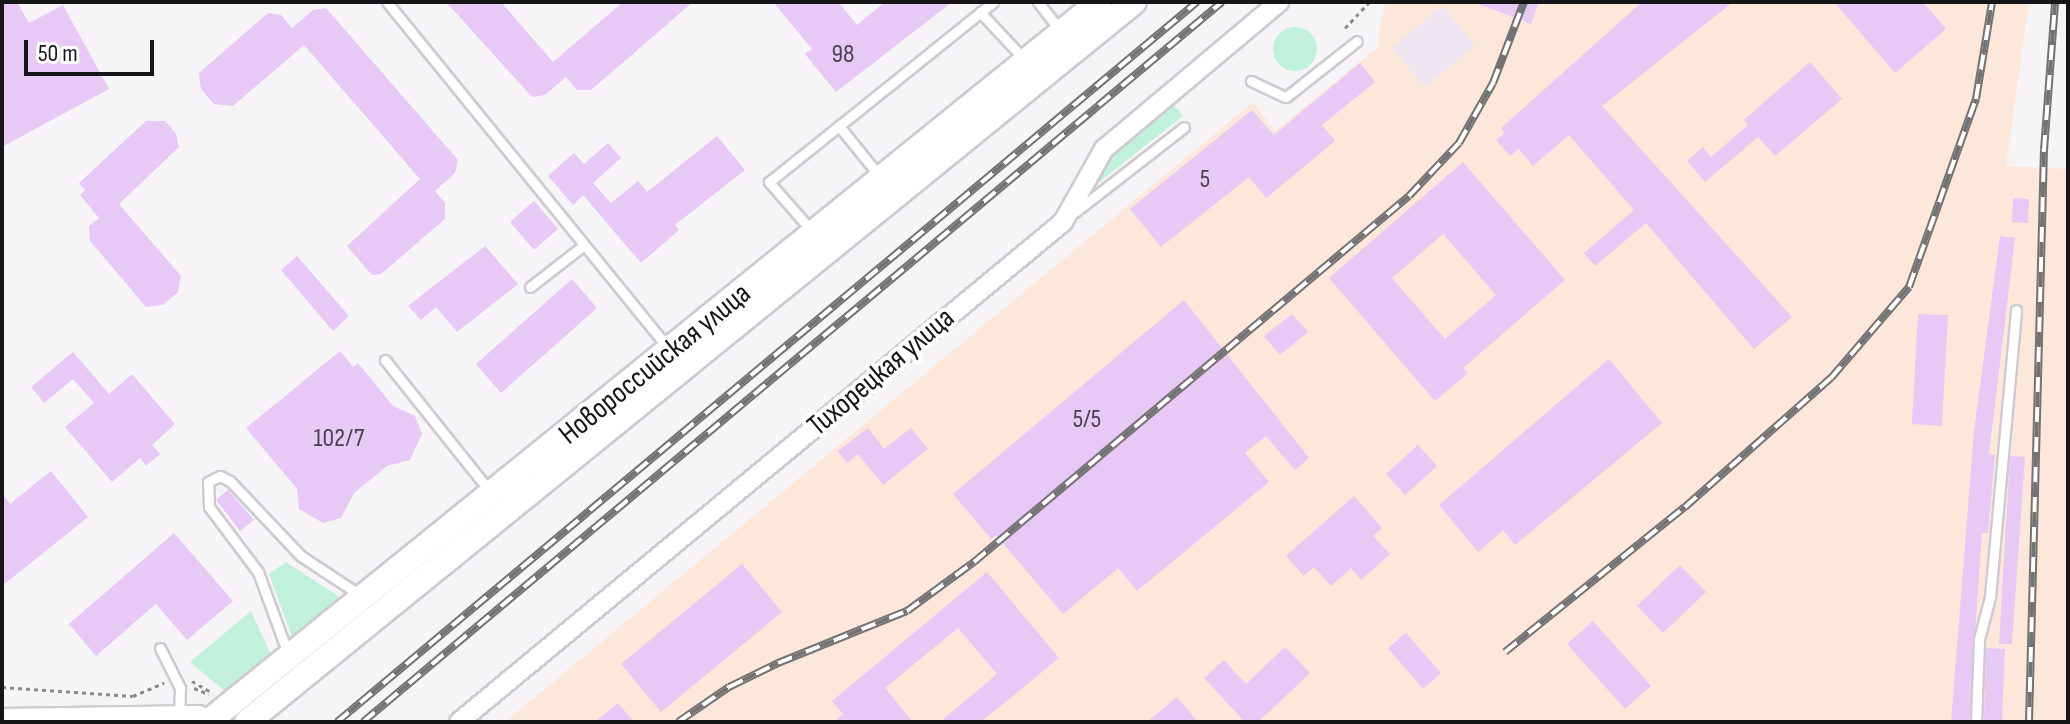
<!DOCTYPE html>
<meta charset="utf-8">
<style>
body{margin:0}
#map{position:relative;width:2070px;height:724px;overflow:hidden;background:#f7f4f8;font-family:"Sofia Sans Condensed",sans-serif}
div>[style]{position:absolute}
[style*='--x']{left:calc(var(--x)*1px);top:calc(var(--y)*1px);width:calc(var(--w)*1px);rotate:calc(var(--a)*1deg)}
.industrial>*{inset:0;background:#fde6da}
.built>*{inset:0;background:#ede6f0}
.green>*{inset:0;background:#c1f1da}
.round{border-radius:50%}
.building>*{inset:0;background:#e8c8f5}
.path>*{height:3px;margin-top:-1.5px;transform-origin:0;background:repeating-linear-gradient(90deg,#8b898c 0 4px,transparent 0 8px)}
.roads{filter:drop-shadow(2px 0 #cecbd0) drop-shadow(-2px 0 #cecbd0) drop-shadow(0 2px #cecbd0) drop-shadow(0 -2px #cecbd0)}
.service>*{height:9px;margin:-4.5px;padding:0 4.5px;transform-origin:4.5px;border-radius:4.5px;background:#fff}
.minor>*{height:18px;margin:-9px;padding:0 9px;transform-origin:9px;border-radius:9px;background:#fff}
.tertiary>*{height:22px;margin:-11px;padding:0 11px;transform-origin:11px;border-radius:11px;background:#fff}
.secondary>*{height:24px;margin:-12px;padding:0 12px;transform-origin:12px;border-radius:12px;background:#fff}
.rail>*{height:8px;margin-top:-4px;transform-origin:0;background:repeating-linear-gradient(90deg,#fff 0 15px,#737274 0 30px);box-sizing:border-box;border-block:2px solid #737274}
span{translate:-50% -50%;white-space:nowrap;text-align:center;line-height:1.15;-webkit-text-stroke:8px #fff;paint-order:stroke}
.number-label{font-size:26px;color:#4a424e}
.number-label span{-webkit-text-stroke-width:0}
.street-label{font-size:30px;color:#161517}
.frame{position:absolute;inset:0;border:4px solid #161517;pointer-events:none}
.scale{position:absolute;left:24px;top:40px;width:130px;height:36px;box-sizing:border-box;border:4px solid #161517;border-top:0;padding-left:10px;font-size:24px;line-height:28px;white-space:nowrap;color:#161517;-webkit-text-stroke:6px #fff;paint-order:stroke}
</style>
<div id="map">
<div class="industrial">
<i style="clip-path:polygon(1385px 2px,2029px 2px,2006px 166px,2068px 169px,2068px 722px,505px 722px,1253px 102px,1275px 131px,1377px 48px)"></i>
</div>
<div class="built">
<i style="clip-path:polygon(1442px 6px,1475px 45px,1425px 87px,1392px 48px)"></i>
</div>
<div class="green">
<i class="round" style="left:1273px;top:27px;width:44px;height:44px"></i>
<i style="clip-path:polygon(1174px 105px,1183px 116px,1098px 183px,1106px 160px)"></i>
<i style="clip-path:polygon(286px 562px,349px 603px,295px 645px,269px 574px)"></i>
<i style="clip-path:polygon(251px 611px,274px 662px,231px 696px,190px 662px)"></i>
</div>
<div class="building">
<i style="clip-path:polygon(2px 2px,17px 2px,29px 23px,63px 5px,109px 89px,2px 147px)"></i>
<i style="clip-path:polygon(446px 2px,501px 2px,553px 62px,623px 2px,693px 2px,591px 90px,577px 90px,566px 77px,545px 95px,532px 97px)"></i>
<i style="clip-path:polygon(773px 2px,838px 2px,857px 25px,885px 2px,952px 2px,836px 92px,805px 54px,812px 49px)"></i>
<i style="clip-path:polygon(1473px 2px,1539px 2px,1531px 24px)"></i>
<i style="clip-path:polygon(1642px 2px,1733px 2px,1602px 106px,1792px 317px,1754px 349px,1646px 223px,1595px 266px,1584px 253px,1634px 210px,1569px 135px,1533px 166px,1519px 149px,1510px 156px,1496px 140px,1505px 133px,1501px 128px)"></i>
<i style="clip-path:polygon(1834px 2px,1923px 2px,1946px 29px,1895px 73px)"></i>
<i style="clip-path:polygon(326px 8px,458px 160px,455px 173px,435px 191px,445px 203px,445px 219px,381px 274px,372px 275px,347px 246px,420px 179px,304px 45px,233px 106px,214px 104px,201px 89px,199px 73px,268px 13px,281px 15px,292px 28px,313px 10px)"></i>
<i style="clip-path:polygon(1810px 62px,1842px 99px,1775px 156px,1758px 137px,1705px 182px,1687px 161px,1703px 147px,1711px 157px,1748px 125px,1744px 120px)"></i>
<i style="clip-path:polygon(1360px 63px,1375px 82px,1322px 125px,1335px 141px,1266px 198px,1249px 177px,1161px 247px,1130px 209px,1252px 110px,1274px 135px)"></i>
<i style="clip-path:polygon(146px 121px,165px 121px,176px 134px,179px 147px,119px 204px,181px 276px,178px 292px,163px 305px,146px 307px,90px 241px,89px 226px,99px 218px,80px 195px,85px 190px,79px 183px)"></i>
<i style="clip-path:polygon(717px 136px,745px 170px,675px 225px,679px 230px,641px 263px,583px 195px,573px 205px,548px 176px,574px 153px,584px 164px,608px 143px,621px 158px,593px 183px,611px 203px,638px 181px,647px 192px)"></i>
<i style="clip-path:polygon(evenodd,1463px 162px,1565px 280px,1463px 368px,1468px 373px,1435px 401px,1329px 278px,1463px 162px,1443px 234px,1496px 295px,1445px 339px,1392px 278px,1443px 234px)"></i>
<i style="clip-path:polygon(2013px 198px,2029px 199px,2028px 223px,2012px 222px)"></i>
<i style="clip-path:polygon(534px 201px,558px 229px,534px 250px,510px 222px)"></i>
<i style="clip-path:polygon(2000px 236px,2015px 238px,1989px 454px,1995px 455px,1988px 533px,1982px 533px,1969px 722px,1951px 722px,1974px 431px)"></i>
<i style="clip-path:polygon(485px 246px,518px 284px,457px 332px,436px 307px,421px 320px,408px 306px)"></i>
<i style="clip-path:polygon(297px 256px,349px 316px,333px 331px,281px 270px)"></i>
<i style="clip-path:polygon(572px 279px,597px 308px,501px 393px,476px 364px)"></i>
<i style="clip-path:polygon(1184px 300px,1309px 458px,1295px 470px,1266px 436px,1245px 453px,1269px 482px,1137px 591px,1118px 568px,1063px 614px,996px 535px,991px 539px,953px 494px)"></i>
<i style="clip-path:polygon(1292px 314px,1308px 332px,1280px 355px,1264px 336px)"></i>
<i style="clip-path:polygon(1918px 314px,1948px 315px,1942px 426px,1912px 424px)"></i>
<i style="clip-path:polygon(340px 351px,353px 367px,358px 363px,393px 406px,415px 416px,422px 434px,410px 460px,387px 466px,354px 493px,341px 518px,323px 523px,299px 509px,297px 489px,246px 428px)"></i>
<i style="clip-path:polygon(73px 352px,109px 394px,132px 374px,175px 424px,152px 445px,160px 454px,146px 466px,140px 458px,112px 482px,65px 427px,94px 403px,73px 379px,44px 403px,31px 387px)"></i>
<i style="clip-path:polygon(1609px 359px,1662px 423px,1515px 545px,1503px 530px,1478px 552px,1439px 505px)"></i>
<i style="clip-path:polygon(868px 428px,884px 449px,911px 428px,928px 449px,883px 485px,858px 454px,847px 463px,838px 451px)"></i>
<i style="clip-path:polygon(1418px 445px,1437px 466px,1405px 495px,1386px 474px)"></i>
<i style="clip-path:polygon(2010px 456px,2025px 457px,2012px 644px,1999px 644px)"></i>
<i style="clip-path:polygon(51px 471px,88px 517px,2px 586px,2px 493px,10px 504px)"></i>
<i style="clip-path:polygon(228px 490px,254px 520px,240px 531px,216px 500px)"></i>
<i style="clip-path:polygon(1354px 496px,1382px 528px,1373px 536px,1390px 554px,1361px 580px,1351px 568px,1331px 586px,1314px 567px,1304px 576px,1286px 556px)"></i>
<i style="clip-path:polygon(174px 533px,233px 601px,187px 640px,156px 604px,96px 656px,69px 624px)"></i>
<i style="clip-path:polygon(742px 564px,782px 612px,661px 712px,621px 664px)"></i>
<i style="clip-path:polygon(1680px 565px,1706px 592px,1663px 633px,1637px 606px)"></i>
<i style="clip-path:polygon(987px 572px,1059px 658px,981px 722px,940px 722px,997px 674px,958px 628px,885px 688px,913px 722px,834px 722px,843px 714px,832px 701px)"></i>
<i style="clip-path:polygon(1593px 621px,1651px 686px,1625px 709px,1567px 644px)"></i>
<i style="clip-path:polygon(1406px 633px,1441px 673px,1423px 689px,1388px 648px)"></i>
<i style="clip-path:polygon(1285px 647px,1310px 673px,1258px 722px,1245px 722px,1204px 678px,1224px 660px,1246px 684px)"></i>
<i style="clip-path:polygon(1986px 648px,2005px 649px,2002px 722px,1984px 722px)"></i>
<i style="clip-path:polygon(1177px 697px,1198px 722px,1147px 722px)"></i>
<i style="clip-path:polygon(618px 703px,634px 722px,595px 722px)"></i>
</div>
<div class="path">
<i style="--x:1345;--y:28;--w:35;--a:-47"></i>
<i style="--x:192;--y:681;--w:24;--a:30"></i>
<i style="--x:2;--y:687;--w:131;--a:3.9"></i>
<i style="--x:133;--y:696;--w:34;--a:-23"></i>
<i style="--x:194;--y:688;--w:16;--a:22"></i>
</div>
<div class="roads">
<div class="service">
<i style="--x:387;--y:2;--w:444;--a:50.9"></i>
<i style="--x:1038;--y:2;--w:36;--a:52"></i>
<i style="--x:980;--y:12;--w:64;--a:46.9"></i>
<i style="--x:1251;--y:81;--w:38;--a:25"></i>
<i style="--x:1286;--y:97;--w:90;--a:-38.3"></i>
<i style="--x:881;--y:178;--w:67;--a:-128.9"></i>
<i style="--x:839;--y:126;--w:198;--a:-38.8"></i>
<i style="--x:1075;--y:212;--w:138;--a:-37.9"></i>
<i style="--x:811;--y:230;--w:64;--a:-131.2"></i>
<i style="--x:769;--y:182;--w:90;--a:-38.7"></i>
<i style="--x:530;--y:287;--w:68;--a:-37.9"></i>
<i style="--x:385;--y:360;--w:170;--a:51.4"></i>
<i style="--x:160;--y:648;--w:45;--a:63.4"></i>
<i style="--x:180;--y:688;--w:28;--a:92"></i>
<i style="--x:288;--y:654;--w:87;--a:-110.1"></i>
<i style="--x:258;--y:572;--w:81;--a:-127"></i>
<i style="--x:209;--y:507;--w:25;--a:-92"></i>
<i style="--x:208;--y:482;--w:13;--a:-27"></i>
<i style="--x:220;--y:476;--w:11;--a:27"></i>
<i style="--x:230;--y:481;--w:103;--a:46.6"></i>
<i style="--x:301;--y:556;--w:74;--a:33.5"></i>
<i style="--x:1976;--y:722;--w:83;--a:-87.9"></i>
<i style="--x:1979;--y:639;--w:43;--a:-75.3"></i>
<i style="--x:1990;--y:597;--w:288;--a:-84.8"></i>
</div>
<div class="minor">
<i style="--x:459;--y:722;--w:784;--a:-39.62"></i>
<i style="--x:1063;--y:222;--w:84;--a:-60.7"></i>
<i style="--x:1104;--y:149;--w:229;--a:-40"></i>
</div>
<div class="tertiary">
<i style="--x:2;--y:720;--w:196;--a:-0.9"></i>
<i style="--x:198;--y:717;--w:17;--a:17"></i>
</div>
<div class="secondary">
<i style="--x:134;--y:719;--w:3;--a:72"></i>
<i style="--x:208;--y:722;--w:1146;--a:-38.94"></i>
<i style="--x:247;--y:722;--w:1142;--a:-39.07"></i>
</div>
</div>
<div class="rail">
<i style="--x:1505;--y:652;--w:231;--a:-38.9"></i>
<i style="--x:1685;--y:507;--w:195;--a:-41.5"></i>
<i style="--x:1831;--y:378;--w:120;--a:-49.4"></i>
<i style="--x:1909;--y:287;--w:200;--a:-70.4"></i>
<i style="--x:1976;--y:99;--w:98;--a:-80.6"></i>
<i style="--x:337;--y:722;--w:1122;--a:-39.94"></i>
<i style="--x:363;--y:722;--w:1121;--a:-39.97"></i>
<i style="--x:678;--y:722;--w:62;--a:-34.5"></i>
<i style="--x:729;--y:687;--w:55;--a:-26.1"></i>
<i style="--x:778;--y:663;--w:139;--a:-22"></i>
<i style="--x:907;--y:611;--w:83;--a:-36.2"></i>
<i style="--x:974;--y:562;--w:568;--a:-40.08"></i>
<i style="--x:1409;--y:196;--w:73;--a:-46.7"></i>
<i style="--x:1459;--y:143;--w:69;--a:-60.5"></i>
<i style="--x:1493;--y:83;--w:87;--a:-69.1"></i>
<i style="--x:2029;--y:722;--w:572;--a:-88.5"></i>
<i style="--x:2044;--y:150;--w:148;--a:-85.7"></i>
</div>
<div class="number-label">
<span style="left:843px;top:55px">98</span>
<span style="left:1205px;top:180px">5</span>
<span style="left:1087px;top:420px">5/5</span>
<span style="left:339px;top:439px">102/7</span>
</div>
<div class="street-label">
<span style="left:655px;top:364px;rotate:-39deg">Новороссийская улица</span>
<span style="left:881px;top:372px;rotate:-40deg">Тихорецкая улица</span>
</div>
<div class="frame"></div>
<div class="scale">50 m</div>
</div>
